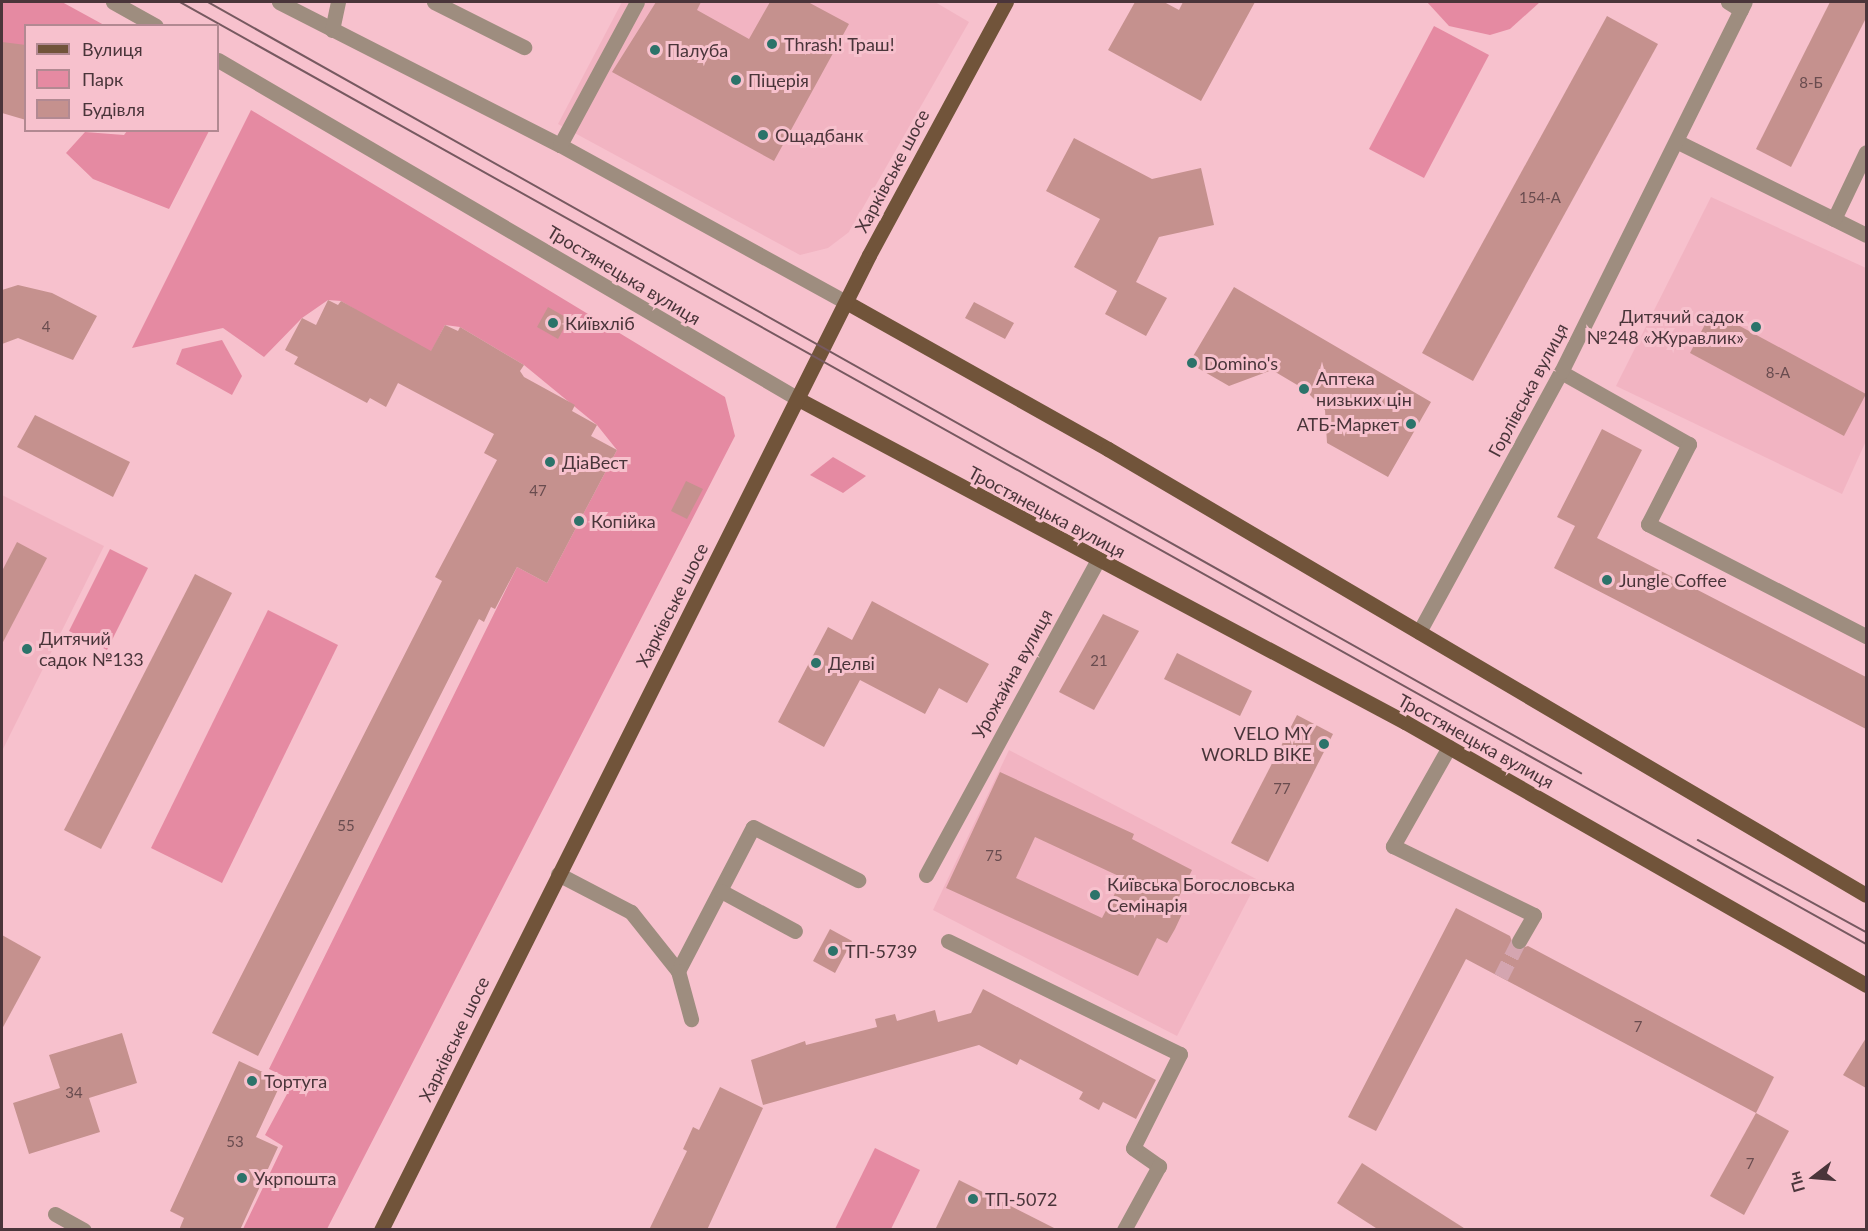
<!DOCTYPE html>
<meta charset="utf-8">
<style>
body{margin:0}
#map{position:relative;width:1868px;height:1231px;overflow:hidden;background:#f7c1cd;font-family:Lato,sans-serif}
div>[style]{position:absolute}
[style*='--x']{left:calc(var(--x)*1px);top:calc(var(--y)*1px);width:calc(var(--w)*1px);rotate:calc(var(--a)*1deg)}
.built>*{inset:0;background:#f2b4c2}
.green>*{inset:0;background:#e58aa2}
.building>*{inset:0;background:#c5918e}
.minor-tunnel>*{height:15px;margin-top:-7.5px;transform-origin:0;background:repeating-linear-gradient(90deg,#d4a5b0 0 15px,transparent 0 23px)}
.minor>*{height:15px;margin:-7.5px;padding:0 7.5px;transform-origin:7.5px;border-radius:7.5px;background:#9e8d7f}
.major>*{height:15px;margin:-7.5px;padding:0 7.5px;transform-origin:7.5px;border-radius:7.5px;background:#71543a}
.tram>*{height:1.5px;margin:-0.75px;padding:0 0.75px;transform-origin:0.75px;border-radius:0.75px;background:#775960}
.dots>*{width:16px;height:16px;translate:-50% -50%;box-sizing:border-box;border:3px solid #f7c1cd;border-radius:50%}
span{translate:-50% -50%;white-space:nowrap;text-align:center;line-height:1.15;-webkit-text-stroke:6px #f7c1cd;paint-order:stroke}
.number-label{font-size:15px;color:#694c4f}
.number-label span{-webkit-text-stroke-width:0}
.poi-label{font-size:18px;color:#4a353a}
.left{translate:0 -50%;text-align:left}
.right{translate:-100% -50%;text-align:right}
.street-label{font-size:18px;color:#4a353a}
.frame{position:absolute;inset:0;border:3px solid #4a353a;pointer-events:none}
.legend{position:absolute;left:24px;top:24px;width:195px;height:108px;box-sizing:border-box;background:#f7c1cd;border:2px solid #b28992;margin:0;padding:8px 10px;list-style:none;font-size:18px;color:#4a353a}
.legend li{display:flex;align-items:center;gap:12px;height:30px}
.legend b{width:30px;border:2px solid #b28992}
.north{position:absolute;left:1784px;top:1147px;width:60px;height:60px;-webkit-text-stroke:4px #f7c1cd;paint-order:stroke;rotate:254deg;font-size:16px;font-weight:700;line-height:24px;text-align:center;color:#4a353a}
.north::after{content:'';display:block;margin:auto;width:21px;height:27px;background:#4a353a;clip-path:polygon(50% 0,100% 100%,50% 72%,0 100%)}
</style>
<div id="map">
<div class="built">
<i style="clip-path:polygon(622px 2px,935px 2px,969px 22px,849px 232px,828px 248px,800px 255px,558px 124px)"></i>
<i style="clip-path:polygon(1711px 197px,1866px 268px,1866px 441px,1842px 494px,1616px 386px)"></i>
<i style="clip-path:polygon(2px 495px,104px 546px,2px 751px)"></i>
<i style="clip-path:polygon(1009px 750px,1258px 880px,1177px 1036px,933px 910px)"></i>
</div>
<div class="green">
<i style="clip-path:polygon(2px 2px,62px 2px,104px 25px,26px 26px,25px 45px,2px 46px)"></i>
<i style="clip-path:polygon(1427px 2px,1540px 2px,1510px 29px,1490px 35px,1449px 26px)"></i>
<i style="clip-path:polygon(1434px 26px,1489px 55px,1424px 178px,1369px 149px)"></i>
<i style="clip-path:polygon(251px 110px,725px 397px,735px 436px,327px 1229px,243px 1229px,283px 1146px,265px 1135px,294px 1081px,269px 1069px,517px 567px,547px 583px,617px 450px,597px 425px,524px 365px,460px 327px,445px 325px,430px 354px,341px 301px,328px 300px,302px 318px,264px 357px,223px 328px,132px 348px)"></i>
<i style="clip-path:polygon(127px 131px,209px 131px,169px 209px,93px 179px,66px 153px,85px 132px,124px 135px)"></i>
<i style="clip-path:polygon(222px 340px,242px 376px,232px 395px,176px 364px,182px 349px)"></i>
<i style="clip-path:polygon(833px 457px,866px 476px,843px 493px,810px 475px)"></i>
<i style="clip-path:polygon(110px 549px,148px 568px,107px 650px,69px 631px)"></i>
<i style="clip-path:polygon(268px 610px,338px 645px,222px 883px,151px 848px)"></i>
<i style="clip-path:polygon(875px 1148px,920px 1170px,891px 1229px,835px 1229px)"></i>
</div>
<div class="building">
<i style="clip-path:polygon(656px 2px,701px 2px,697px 10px,749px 39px,770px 2px,808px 2px,849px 24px,774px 161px,612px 72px)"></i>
<i style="clip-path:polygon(1135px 2px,1164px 2px,1179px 10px,1183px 2px,1255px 2px,1201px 101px,1108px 50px)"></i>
<i style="clip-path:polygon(1830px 2px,1866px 2px,1866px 18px,1791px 167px,1756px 149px)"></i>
<i style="clip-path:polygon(1607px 16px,1658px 44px,1473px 381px,1422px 353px)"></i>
<i style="clip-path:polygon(2px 42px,26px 45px,26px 120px,2px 113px)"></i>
<i style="clip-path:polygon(1074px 138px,1152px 179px,1201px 168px,1214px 225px,1159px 237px,1136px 282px,1167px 298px,1146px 336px,1105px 314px,1117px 291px,1074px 267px,1100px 219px,1046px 191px)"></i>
<i style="clip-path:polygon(18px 285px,52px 293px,97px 316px,73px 360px,18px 338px,2px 344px,2px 290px)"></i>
<i style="clip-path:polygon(1234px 287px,1431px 402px,1388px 477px,1327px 443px,1325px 410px,1304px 389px,1272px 370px,1229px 386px,1189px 363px)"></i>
<i style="clip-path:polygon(328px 300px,338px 305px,341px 301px,431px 351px,445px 325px,458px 331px,460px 327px,524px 365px,520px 371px,524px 377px,575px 405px,572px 411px,597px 425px,591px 436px,617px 450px,547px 583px,517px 567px,495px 609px,491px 607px,484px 622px,479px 619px,258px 1056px,212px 1033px,442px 581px,435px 577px,497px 460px,484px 453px,494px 434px,398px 383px,386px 407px,370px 398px,367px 403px,294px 364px,298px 357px,285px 350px,302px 318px,316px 325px)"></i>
<i style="clip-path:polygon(974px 302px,1014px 323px,1005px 339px,965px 318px)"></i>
<i style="clip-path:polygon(548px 307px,569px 319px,558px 339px,537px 327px)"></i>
<i style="clip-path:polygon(1712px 311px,1866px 394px,1844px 436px,1690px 353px)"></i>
<i style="clip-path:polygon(35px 415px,130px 462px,113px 497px,17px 447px)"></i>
<i style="clip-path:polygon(1602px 429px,1642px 450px,1597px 538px,1866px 677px,1866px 729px,1554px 568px,1575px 526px,1557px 517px)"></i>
<i style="clip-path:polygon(686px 481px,703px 489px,687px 519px,671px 511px)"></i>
<i style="clip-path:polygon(17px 542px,47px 558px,2px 644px,2px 571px)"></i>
<i style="clip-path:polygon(195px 574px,232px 593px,101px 849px,64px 830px)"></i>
<i style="clip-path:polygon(872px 601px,989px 664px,967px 703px,939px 688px,925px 714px,860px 680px,824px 747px,778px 722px,828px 627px,852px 640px)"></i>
<i style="clip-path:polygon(1103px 614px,1139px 631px,1094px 710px,1059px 692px)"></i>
<i style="clip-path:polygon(1177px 653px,1252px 691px,1240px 716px,1164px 679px)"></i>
<i style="clip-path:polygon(1297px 715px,1333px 734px,1268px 862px,1231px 843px)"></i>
<i style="clip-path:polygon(evenodd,1000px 772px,1134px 834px,1132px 839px,1192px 870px,1173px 909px,1182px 914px,1175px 929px,1167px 943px,1157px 938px,1138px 976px,946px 888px,1000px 772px,1035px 837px,1123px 878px,1102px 918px,1016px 878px,1035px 837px)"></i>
<i style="clip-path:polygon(1456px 908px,1510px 936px,1515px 950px,1528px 946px,1774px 1077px,1756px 1113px,1466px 959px,1376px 1131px,1348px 1117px)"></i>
<i style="clip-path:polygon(830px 929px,852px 941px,835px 973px,813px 961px)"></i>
<i style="clip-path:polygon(2px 935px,41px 957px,2px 1029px)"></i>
<i style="clip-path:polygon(983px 989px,1156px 1080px,1136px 1119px,1103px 1102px,1099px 1110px,1079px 1099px,1083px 1092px,1020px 1059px,1017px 1065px,979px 1045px,763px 1105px,751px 1060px,805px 1041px,806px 1045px,877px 1027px,875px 1019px,895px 1014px,897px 1021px,935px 1010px,938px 1022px,971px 1013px)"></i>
<i style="clip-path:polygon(122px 1033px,137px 1083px,89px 1098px,100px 1132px,29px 1154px,13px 1103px,60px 1088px,49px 1055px)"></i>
<i style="clip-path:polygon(1866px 1038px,1866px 1088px,1843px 1075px)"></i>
<i style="clip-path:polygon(239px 1061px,282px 1081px,256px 1137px,278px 1147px,240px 1230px,179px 1230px,184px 1218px,170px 1211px)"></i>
<i style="clip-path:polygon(720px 1087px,763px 1108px,707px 1230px,649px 1230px,687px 1151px,683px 1149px,693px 1127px,699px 1130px)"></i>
<i style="clip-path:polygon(1756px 1113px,1789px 1131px,1744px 1215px,1710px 1196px)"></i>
<i style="clip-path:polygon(1362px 1163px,1467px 1230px,1379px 1230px,1337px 1203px)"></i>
<i style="clip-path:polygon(959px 1180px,1058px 1230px,935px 1230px)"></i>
</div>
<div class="minor-tunnel">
<i style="--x:1501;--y:977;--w:40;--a:-63.4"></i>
</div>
<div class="minor">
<i style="--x:113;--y:2;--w:49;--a:29.2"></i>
<i style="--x:279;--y:2;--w:315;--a:27"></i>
<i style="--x:560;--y:145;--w:326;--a:28.8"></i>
<i style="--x:434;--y:2;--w:101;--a:26.6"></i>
<i style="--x:1728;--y:2;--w:15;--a:32"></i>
<i style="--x:332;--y:30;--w:29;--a:-78"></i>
<i style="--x:218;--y:60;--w:674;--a:30.29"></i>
<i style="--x:1678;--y:142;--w:210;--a:26.3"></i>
<i style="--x:560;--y:145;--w:162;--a:-61.7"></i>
<i style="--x:1834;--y:219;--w:74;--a:-64.5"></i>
<i style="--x:1561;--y:372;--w:147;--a:29.4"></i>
<i style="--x:1689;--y:444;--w:90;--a:117.1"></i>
<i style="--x:1648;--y:524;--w:245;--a:27.2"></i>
<i style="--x:1419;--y:632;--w:296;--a:-61.4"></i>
<i style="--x:1561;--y:372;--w:413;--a:-63.6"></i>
<i style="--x:1449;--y:747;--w:114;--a:119.5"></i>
<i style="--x:1393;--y:846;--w:157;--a:26.1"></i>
<i style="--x:1534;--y:915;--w:30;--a:120"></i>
<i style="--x:558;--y:874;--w:82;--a:27.5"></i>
<i style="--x:631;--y:912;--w:75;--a:51.5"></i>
<i style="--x:678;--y:971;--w:162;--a:-62.5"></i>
<i style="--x:753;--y:827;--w:118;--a:26.8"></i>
<i style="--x:926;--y:875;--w:357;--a:-61.4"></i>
<i style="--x:721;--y:891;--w:84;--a:28.4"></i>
<i style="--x:948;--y:941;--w:258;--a:26"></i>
<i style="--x:1180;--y:1054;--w:105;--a:116.6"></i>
<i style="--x:1133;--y:1148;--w:32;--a:35"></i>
<i style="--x:1159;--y:1166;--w:73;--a:118.7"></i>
<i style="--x:678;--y:971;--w:50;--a:74.8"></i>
<i style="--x:55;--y:1214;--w:33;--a:29"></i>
</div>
<div class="major">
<i style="--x:846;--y:302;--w:300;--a:29.3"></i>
<i style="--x:1108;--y:449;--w:879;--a:30.47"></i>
<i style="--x:800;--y:400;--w:685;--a:28.02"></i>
<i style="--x:1405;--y:722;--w:531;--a:29.7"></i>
<i style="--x:381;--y:1230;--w:1090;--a:-63.41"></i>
<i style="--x:869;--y:255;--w:288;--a:-61.6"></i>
</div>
<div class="tram">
<i style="--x:180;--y:2;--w:1931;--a:29.19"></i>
<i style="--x:208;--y:2;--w:1575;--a:29.32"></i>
<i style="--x:1698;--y:840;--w:192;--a:28.7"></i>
</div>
<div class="dots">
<i style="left:772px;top:44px;background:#2c736a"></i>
<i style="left:655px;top:50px;background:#2c736a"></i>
<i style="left:736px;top:80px;background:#2c736a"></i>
<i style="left:763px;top:135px;background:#2c736a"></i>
<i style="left:553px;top:323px;background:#2c736a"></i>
<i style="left:1756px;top:327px;background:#2c736a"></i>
<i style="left:1192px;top:363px;background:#2c736a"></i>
<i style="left:1304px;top:389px;background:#2c736a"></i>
<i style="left:1411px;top:424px;background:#2c736a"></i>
<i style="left:550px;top:462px;background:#2c736a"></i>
<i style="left:579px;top:521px;background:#2c736a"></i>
<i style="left:1607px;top:580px;background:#2c736a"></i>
<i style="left:27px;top:649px;background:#2c736a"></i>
<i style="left:816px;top:663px;background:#2c736a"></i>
<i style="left:1324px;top:744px;background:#2c736a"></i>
<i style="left:1095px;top:895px;background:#2c736a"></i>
<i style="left:833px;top:951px;background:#2c736a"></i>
<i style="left:252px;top:1081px;background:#2c736a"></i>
<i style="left:242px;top:1178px;background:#2c736a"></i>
<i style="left:973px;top:1199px;background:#2c736a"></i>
</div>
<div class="number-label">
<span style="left:1811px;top:83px">8-Б</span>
<span style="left:1540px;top:198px">154-А</span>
<span style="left:46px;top:327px">4</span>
<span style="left:1778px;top:373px">8-А</span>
<span style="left:538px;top:491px">47</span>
<span style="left:1099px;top:661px">21</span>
<span style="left:1282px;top:789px">77</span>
<span style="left:346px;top:826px">55</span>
<span style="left:994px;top:856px">75</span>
<span style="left:1638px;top:1027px">7</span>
<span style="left:74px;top:1093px">34</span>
<span style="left:235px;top:1142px">53</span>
<span style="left:1750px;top:1164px">7</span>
</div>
<div class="poi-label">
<span class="left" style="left:784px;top:44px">Thrash! Траш!</span>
<span class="left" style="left:667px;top:50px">Палуба</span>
<span class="left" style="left:748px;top:80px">Піцерія</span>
<span class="left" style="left:775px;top:135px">Ощадбанк</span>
<span class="right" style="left:1744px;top:327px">Дитячий садок<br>№248 «Журавлик»</span>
<span class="left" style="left:565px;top:323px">Київхліб</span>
<span class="left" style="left:1204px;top:363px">Domino's</span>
<span class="left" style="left:1316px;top:389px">Аптека<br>низьких цін</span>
<span class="right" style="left:1399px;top:424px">АТБ-Маркет</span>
<span class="left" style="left:562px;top:462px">ДіаВест</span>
<span class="left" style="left:591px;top:521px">Копійка</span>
<span class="left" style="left:1619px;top:580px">Jungle Coffee</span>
<span class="left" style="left:39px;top:649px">Дитячий<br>садок №133</span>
<span class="left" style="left:828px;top:663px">Делві</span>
<span class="right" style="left:1312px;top:744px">VELO MY<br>WORLD BIKE</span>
<span class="left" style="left:1107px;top:895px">Київська Богословська<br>Семінарія</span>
<span class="left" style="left:845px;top:951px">ТП-5739</span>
<span class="left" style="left:264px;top:1081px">Тортуга</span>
<span class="left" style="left:254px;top:1178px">Укрпошта</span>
<span class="left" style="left:985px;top:1199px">ТП-5072</span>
</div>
<div class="street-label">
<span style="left:892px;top:171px;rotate:-62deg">Харківське шосе</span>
<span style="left:624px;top:275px;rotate:31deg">Тростянецька вулиця</span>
<span style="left:1528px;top:390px;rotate:-62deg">Горлівська вулиця</span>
<span style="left:1047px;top:512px;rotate:28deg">Тростянецька вулиця</span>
<span style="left:672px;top:605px;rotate:-63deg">Харківське шосе</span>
<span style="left:1012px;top:674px;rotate:-61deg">Урожайна вулиця</span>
<span style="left:1476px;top:741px;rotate:29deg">Тростянецька вулиця</span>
<span style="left:454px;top:1039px;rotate:-64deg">Харківське шосе</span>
</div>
<div class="frame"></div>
<ul class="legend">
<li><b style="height:8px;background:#71543a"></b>Вулиця</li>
<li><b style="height:16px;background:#e58aa2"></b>Парк</li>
<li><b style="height:16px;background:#c5918e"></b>Будівля</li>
</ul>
<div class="north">Пн</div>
</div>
